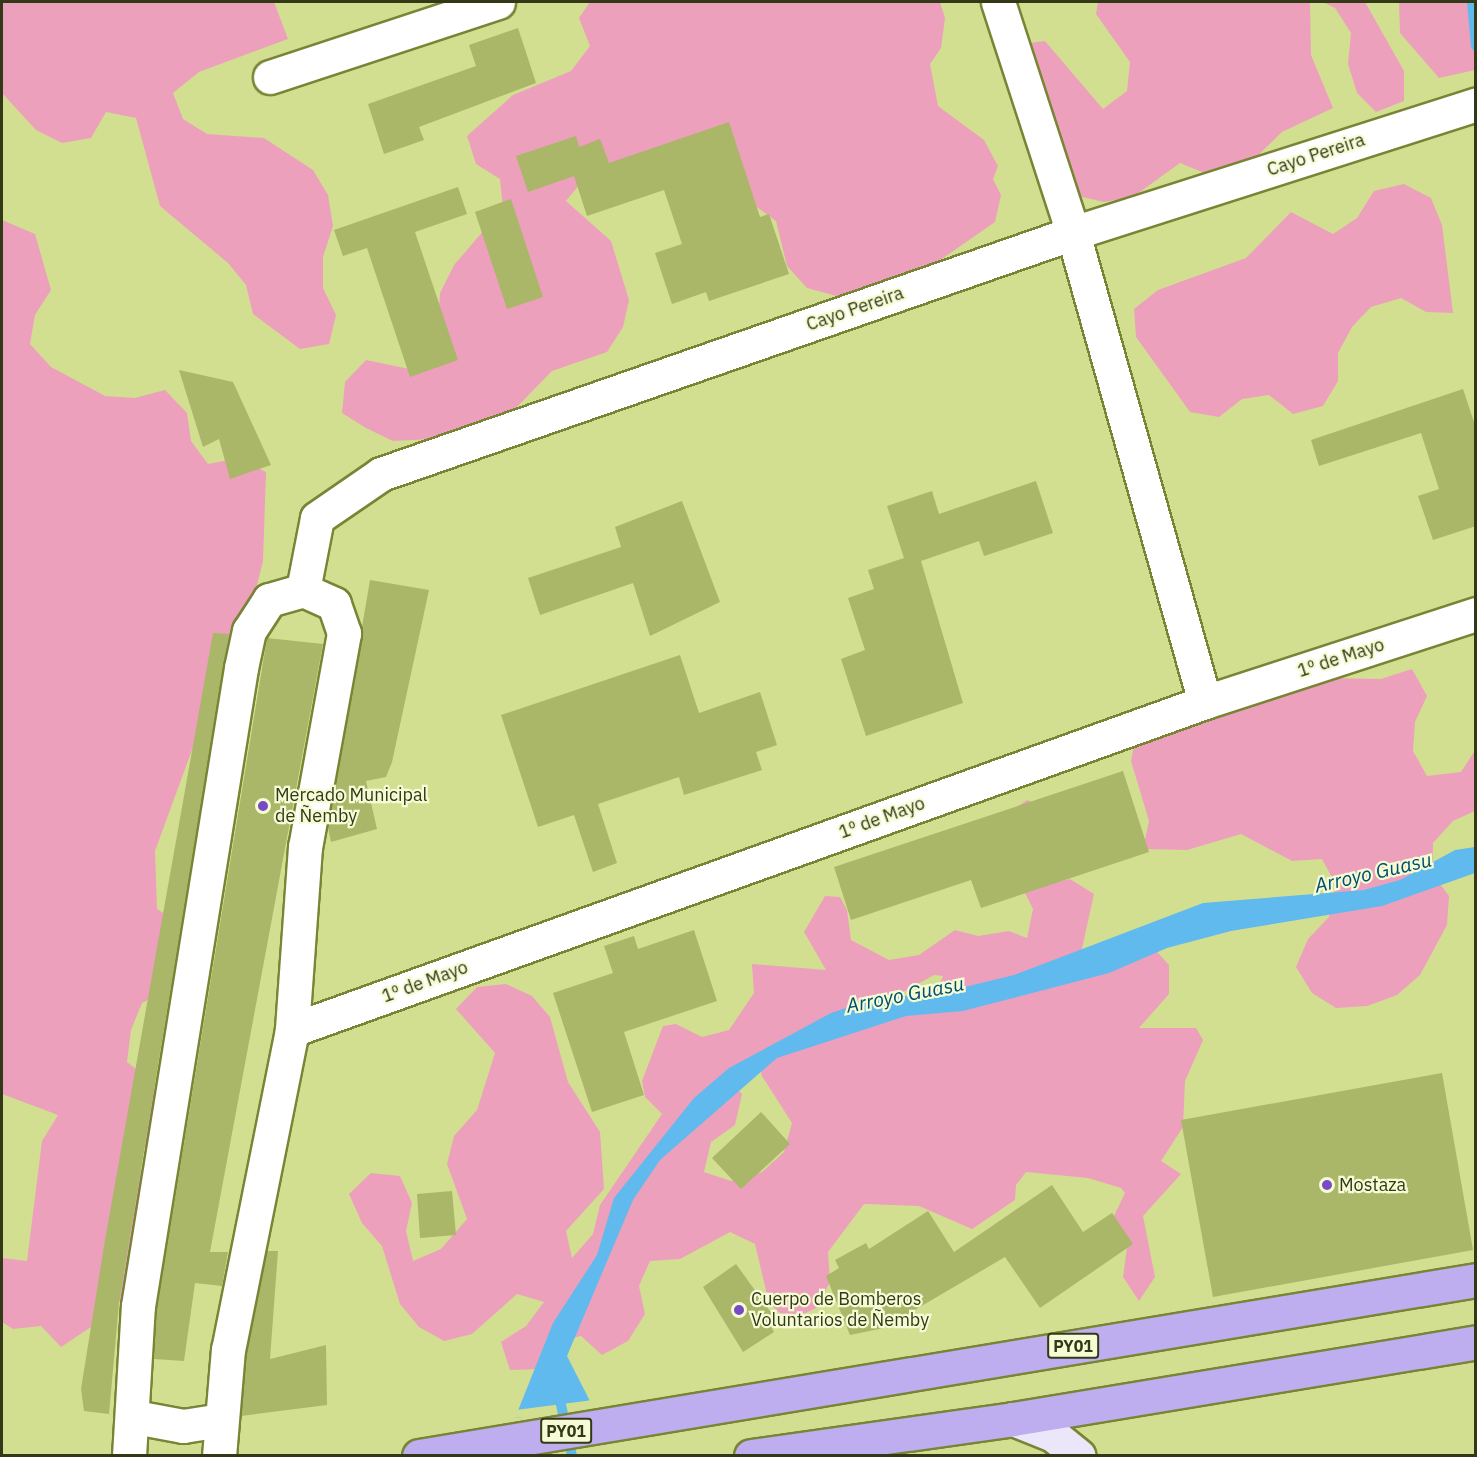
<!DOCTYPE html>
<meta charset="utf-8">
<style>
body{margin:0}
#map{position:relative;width:1477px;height:1457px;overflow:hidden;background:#d3df90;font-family:"IBM Plex Sans",sans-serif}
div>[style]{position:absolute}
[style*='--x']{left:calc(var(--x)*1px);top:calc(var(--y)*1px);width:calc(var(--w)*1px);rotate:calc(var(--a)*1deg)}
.green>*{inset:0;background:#eca0bc}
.water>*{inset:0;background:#61baed}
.pier>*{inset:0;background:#d3df90}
.stream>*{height:10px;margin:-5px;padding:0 5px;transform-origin:5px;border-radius:5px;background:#61baed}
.building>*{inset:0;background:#aab668}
.roads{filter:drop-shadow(2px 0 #798435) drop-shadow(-2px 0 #798435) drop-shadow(0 2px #798435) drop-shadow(0 -2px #798435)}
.street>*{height:33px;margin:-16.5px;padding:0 16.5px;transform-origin:16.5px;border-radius:16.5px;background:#fff}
.secondary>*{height:33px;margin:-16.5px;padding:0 16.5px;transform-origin:16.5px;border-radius:16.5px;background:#ece6fa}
.highway>*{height:33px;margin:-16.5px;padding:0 16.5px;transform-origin:16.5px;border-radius:16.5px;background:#beadef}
.dots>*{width:16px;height:16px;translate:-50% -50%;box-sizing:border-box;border:3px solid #f5fcd5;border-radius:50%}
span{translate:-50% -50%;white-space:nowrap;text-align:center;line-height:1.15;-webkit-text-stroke:4.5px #f5fcd5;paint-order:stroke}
.shield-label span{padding:2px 4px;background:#f5fcd5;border:2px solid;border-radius:4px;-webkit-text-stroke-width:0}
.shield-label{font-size:16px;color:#333817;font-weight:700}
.street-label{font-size:18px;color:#333817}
.poi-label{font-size:18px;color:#333817}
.left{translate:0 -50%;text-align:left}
.water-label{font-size:20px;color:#004d6e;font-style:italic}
.frame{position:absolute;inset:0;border:3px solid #333817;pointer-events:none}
</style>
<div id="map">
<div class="green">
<i style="clip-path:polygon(2px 2px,274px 2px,288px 39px,199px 72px,173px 93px,183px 119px,207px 134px,264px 138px,313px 170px,328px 195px,333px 226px,323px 257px,323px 288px,336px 315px,329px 344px,300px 349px,253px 314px,246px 285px,228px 263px,160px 206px,136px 118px,106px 112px,91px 138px,62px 143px,36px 130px,2px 93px)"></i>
<i style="clip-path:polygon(590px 2px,940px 2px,945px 18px,941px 48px,930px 64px,938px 106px,984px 140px,998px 166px,993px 179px,1001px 195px,995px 222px,900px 288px,840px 297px,807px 288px,787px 266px,776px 221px,750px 202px,584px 179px,566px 201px,611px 241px,629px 300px,623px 327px,607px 352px,552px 371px,510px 414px,451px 438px,393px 441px,366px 428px,342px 413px,345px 382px,366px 360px,424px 372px,448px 351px,438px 323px,440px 293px,454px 265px,503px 208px,500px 179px,476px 164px,467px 136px,513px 95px,571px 71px,590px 46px,579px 18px)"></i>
<i style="clip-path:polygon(1098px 2px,1310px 2px,1311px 55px,1333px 108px,1282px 132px,1239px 174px,1207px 174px,1180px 163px,1133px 197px,1104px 202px,1074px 195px,1014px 45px,1045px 41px,1103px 109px,1127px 91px,1130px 62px,1096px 14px)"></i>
<i style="clip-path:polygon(1323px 2px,1365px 2px,1404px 71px,1404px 101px,1376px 112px,1357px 93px,1348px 64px,1351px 33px,1335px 8px)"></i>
<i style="clip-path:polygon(1399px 2px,1475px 2px,1475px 70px,1439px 78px,1400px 33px)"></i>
<i style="clip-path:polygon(1404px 184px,1431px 198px,1442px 225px,1453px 313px,1426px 312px,1401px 298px,1371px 307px,1352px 327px,1338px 353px,1338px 381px,1323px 406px,1293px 414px,1269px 395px,1242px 399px,1219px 417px,1190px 412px,1136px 337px,1134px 309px,1158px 290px,1246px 258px,1291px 212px,1333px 234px,1357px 218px,1374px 191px)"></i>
<i style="clip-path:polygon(2px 220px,35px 234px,51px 290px,35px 315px,30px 344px,51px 367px,105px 396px,135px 398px,165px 390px,187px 413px,191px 441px,208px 464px,239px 458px,266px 472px,263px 561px,232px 686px,205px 692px,203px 720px,155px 851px,157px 909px,182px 926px,194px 952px,188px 979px,142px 1003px,131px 1030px,127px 1062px,150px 1080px,161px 1106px,156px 1135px,135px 1159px,147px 1186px,143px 1272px,109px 1315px,61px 1347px,41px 1326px,13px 1329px,2px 1322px,2px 1258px,27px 1261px,42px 1141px,58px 1115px,2px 1094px)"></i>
<i style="clip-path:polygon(1412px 669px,1427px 696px,1415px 722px,1413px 751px,1427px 776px,1461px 772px,1476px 749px,1475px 811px,1453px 821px,1433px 843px,1432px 873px,1449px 896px,1447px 925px,1420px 975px,1397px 995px,1367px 1006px,1336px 1008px,1312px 993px,1296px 967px,1308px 939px,1329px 917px,1336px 885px,1322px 859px,1292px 861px,1241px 834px,1187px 850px,1143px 849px,1149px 821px,1131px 761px,1137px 731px,1321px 678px,1381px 679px)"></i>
<i style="clip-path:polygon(evenodd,1027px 800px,1040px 805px,1054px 883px,1070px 879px,1094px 894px,1081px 953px,1149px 943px,1169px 965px,1169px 994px,1139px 1028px,1196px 1028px,1203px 1040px,1185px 1081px,1183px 1127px,1161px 1161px,1181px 1174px,1143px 1216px,1155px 1277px,1139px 1301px,1123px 1277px,1127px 1247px,1112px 1220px,1125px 1193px,1121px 1188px,1088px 1178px,1026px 1172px,1016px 1185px,1015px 1200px,972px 1229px,919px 1206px,864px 1204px,828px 1252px,830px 1282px,816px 1308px,789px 1321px,769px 1303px,755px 1244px,730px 1232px,680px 1259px,650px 1261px,639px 1286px,645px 1314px,628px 1341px,602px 1355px,581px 1336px,554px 1342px,540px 1369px,510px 1370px,501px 1342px,526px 1326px,544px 1302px,517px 1294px,472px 1334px,444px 1341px,419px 1327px,400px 1304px,382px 1246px,362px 1223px,349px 1194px,371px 1173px,400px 1176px,412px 1203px,406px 1231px,413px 1261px,441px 1249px,467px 1219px,447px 1164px,454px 1136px,477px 1110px,495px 1053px,456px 1009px,477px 987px,506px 984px,532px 996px,550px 1017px,568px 1082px,600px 1132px,604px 1189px,566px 1231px,572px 1258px,593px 1234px,600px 1205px,662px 1114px,645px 1097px,642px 1081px,663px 1026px,676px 1024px,702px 1037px,729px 1030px,754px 993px,752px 964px,826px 970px,804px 932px,825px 896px,840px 897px,847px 910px,851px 940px,889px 960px,919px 955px,955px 930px,978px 936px,1009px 931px,1027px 938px,1033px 909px,1020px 883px,1005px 816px,1027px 800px,934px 975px,943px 976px,941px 981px,916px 1001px,894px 997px,934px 975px,1027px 800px,758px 1055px,762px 1076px,792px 1123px,784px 1152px,762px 1172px,731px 1181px,704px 1172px,711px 1142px,735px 1125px,742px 1094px,728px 1079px,758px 1055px)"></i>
</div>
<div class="water">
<i style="clip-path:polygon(1475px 847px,1475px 873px,1382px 906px,1231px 931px,1167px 948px,1109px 973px,963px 1011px,906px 1016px,777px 1058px,660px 1160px,633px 1200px,567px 1356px,594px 1409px,515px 1418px,553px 1323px,597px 1255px,614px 1198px,694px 1098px,729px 1068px,831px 1013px,873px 999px,944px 992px,1014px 975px,1203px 903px,1364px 890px,1400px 880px,1455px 850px)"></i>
</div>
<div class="pier">
<i style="clip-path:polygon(593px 1400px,594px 1412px,512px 1418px,516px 1410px)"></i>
</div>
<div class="stream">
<i style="--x:1472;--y:2;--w:44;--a:84.8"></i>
<i style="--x:560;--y:1400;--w:57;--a:77.9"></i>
</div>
<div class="building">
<i style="clip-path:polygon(518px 28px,536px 83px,419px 127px,424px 140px,384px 154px,368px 104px,476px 66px,469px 45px)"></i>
<i style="clip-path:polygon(729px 122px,760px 217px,769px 214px,789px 274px,709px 301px,706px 292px,672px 304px,655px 253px,682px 244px,664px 190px,587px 216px,574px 176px,528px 192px,516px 156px,576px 136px,579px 147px,600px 139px,609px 163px)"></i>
<i style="clip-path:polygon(458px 187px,467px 214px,415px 232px,458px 360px,410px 377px,367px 248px,343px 256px,334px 230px)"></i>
<i style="clip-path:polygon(511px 199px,543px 297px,507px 309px,475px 212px)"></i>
<i style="clip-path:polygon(179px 370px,233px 382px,271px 465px,230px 479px,219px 439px,203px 447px)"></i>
<i style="clip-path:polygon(1463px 389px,1476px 428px,1476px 526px,1433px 540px,1418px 496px,1439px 489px,1421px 433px,1319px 466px,1311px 440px)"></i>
<i style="clip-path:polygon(1036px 481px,1053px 533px,984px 556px,979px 541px,921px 561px,963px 703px,866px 736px,841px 659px,865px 650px,848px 598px,874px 589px,868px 570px,904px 558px,887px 506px,932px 491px,939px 514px)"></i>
<i style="clip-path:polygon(682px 501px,720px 602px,650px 636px,633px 583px,540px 615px,528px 578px,621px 547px,615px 527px)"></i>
<i style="clip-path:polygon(370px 580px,429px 590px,392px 762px,386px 777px,366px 781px,377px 829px,331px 842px,328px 827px)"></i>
<i style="clip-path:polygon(213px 633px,229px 634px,119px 1303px,109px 1414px,84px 1411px,81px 1389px,105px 1240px)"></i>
<i style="clip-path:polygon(267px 638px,323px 644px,210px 1252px,228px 1252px,222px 1286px,195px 1283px,184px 1361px,154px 1359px,157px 1308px)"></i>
<i style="clip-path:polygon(680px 655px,699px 713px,760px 692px,777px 745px,756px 752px,762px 770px,684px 795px,679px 777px,598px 804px,617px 863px,593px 872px,574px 815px,538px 827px,501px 715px)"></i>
<i style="clip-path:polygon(1123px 771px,1149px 852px,981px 908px,971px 880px,851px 920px,834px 867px)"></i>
<i style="clip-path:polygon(694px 930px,717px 1001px,624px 1032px,644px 1095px,592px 1112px,553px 993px,613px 973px,604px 946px,634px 936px,638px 949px)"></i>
<i style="clip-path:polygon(1442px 1073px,1473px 1250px,1213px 1297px,1181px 1120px)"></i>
<i style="clip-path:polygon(761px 1112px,790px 1144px,741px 1189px,712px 1158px)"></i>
<i style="clip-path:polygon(1052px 1185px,1083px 1232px,1112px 1213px,1133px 1244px,1040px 1308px,1005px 1257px,884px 1328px,850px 1335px,826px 1276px,839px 1268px,835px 1260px,866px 1243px,869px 1249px,928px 1211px,954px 1252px)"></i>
<i style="clip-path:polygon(452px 1191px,456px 1235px,420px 1238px,417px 1194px)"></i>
<i style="clip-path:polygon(267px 1251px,278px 1251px,270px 1359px,326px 1345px,327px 1405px,241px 1416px,247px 1352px)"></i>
<i style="clip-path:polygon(736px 1264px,775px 1318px,769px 1323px,774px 1332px,743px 1352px,703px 1287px)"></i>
</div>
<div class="roads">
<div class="street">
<i style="--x:998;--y:2;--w:243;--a:72"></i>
<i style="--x:1073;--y:233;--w:487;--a:74.3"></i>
<i style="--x:270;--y:77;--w:240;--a:-18.2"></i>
<i style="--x:303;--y:590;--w:73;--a:-79"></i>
<i style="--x:317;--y:518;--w:78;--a:-34.5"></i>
<i style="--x:381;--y:474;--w:733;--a:-19.2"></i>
<i style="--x:1073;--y:233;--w:423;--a:-17.7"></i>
<i style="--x:292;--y:1030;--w:970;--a:-19.76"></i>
<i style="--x:1205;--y:702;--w:285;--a:-18"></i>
<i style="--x:135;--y:1417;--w:49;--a:10.6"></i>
<i style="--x:183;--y:1426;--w:37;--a:-9"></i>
<i style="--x:129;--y:1456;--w:150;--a:-86.6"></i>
<i style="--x:138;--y:1306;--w:646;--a:-80.83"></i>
<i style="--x:241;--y:668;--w:38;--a:-78"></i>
<i style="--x:249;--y:631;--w:37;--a:-57"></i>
<i style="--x:269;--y:600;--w:35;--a:-16"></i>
<i style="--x:303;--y:590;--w:34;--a:24"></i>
<i style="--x:334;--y:604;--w:31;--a:71"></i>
<i style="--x:344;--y:633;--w:218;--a:100.3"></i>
<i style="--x:305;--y:847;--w:183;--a:94.1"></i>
<i style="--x:292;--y:1030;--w:325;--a:101.3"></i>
<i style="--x:228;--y:1349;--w:107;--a:94.8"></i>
</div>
<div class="secondary">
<i style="--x:1013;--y:1419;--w:43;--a:21.8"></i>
<i style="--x:1053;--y:1435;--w:33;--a:39"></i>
</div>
<div class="highway">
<i style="--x:419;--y:1456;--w:1072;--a:-9.45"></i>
<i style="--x:751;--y:1456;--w:265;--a:-8"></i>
<i style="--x:1013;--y:1419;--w:469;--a:-9.4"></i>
</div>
</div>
<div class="dots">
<i style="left:263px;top:806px;background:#764bc4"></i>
<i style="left:1327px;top:1185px;background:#764bc4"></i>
<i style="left:739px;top:1310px;background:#764bc4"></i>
</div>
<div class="shield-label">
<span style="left:1073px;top:1346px">PY01</span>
<span style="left:566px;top:1431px">PY01</span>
</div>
<div class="street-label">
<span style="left:1316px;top:155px;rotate:-18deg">Cayo Pereira</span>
<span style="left:855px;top:309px;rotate:-19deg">Cayo Pereira</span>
<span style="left:1341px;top:658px;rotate:-18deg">1º de Mayo</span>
<span style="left:882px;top:818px;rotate:-20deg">1º de Mayo</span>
<span style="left:425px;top:982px;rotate:-20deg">1º de Mayo</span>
</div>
<div class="poi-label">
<span class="left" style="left:275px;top:806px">Mercado Municipal<br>de Ñemby</span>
<span class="left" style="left:1339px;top:1185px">Mostaza</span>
<span class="left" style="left:751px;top:1310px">Cuerpo de Bomberos<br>Voluntarios de Ñemby</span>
</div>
<div class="water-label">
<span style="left:1373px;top:872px;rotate:-13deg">Arroyo Guasu</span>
<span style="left:905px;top:994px;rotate:-11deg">Arroyo Guasu</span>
</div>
<div class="frame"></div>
</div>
